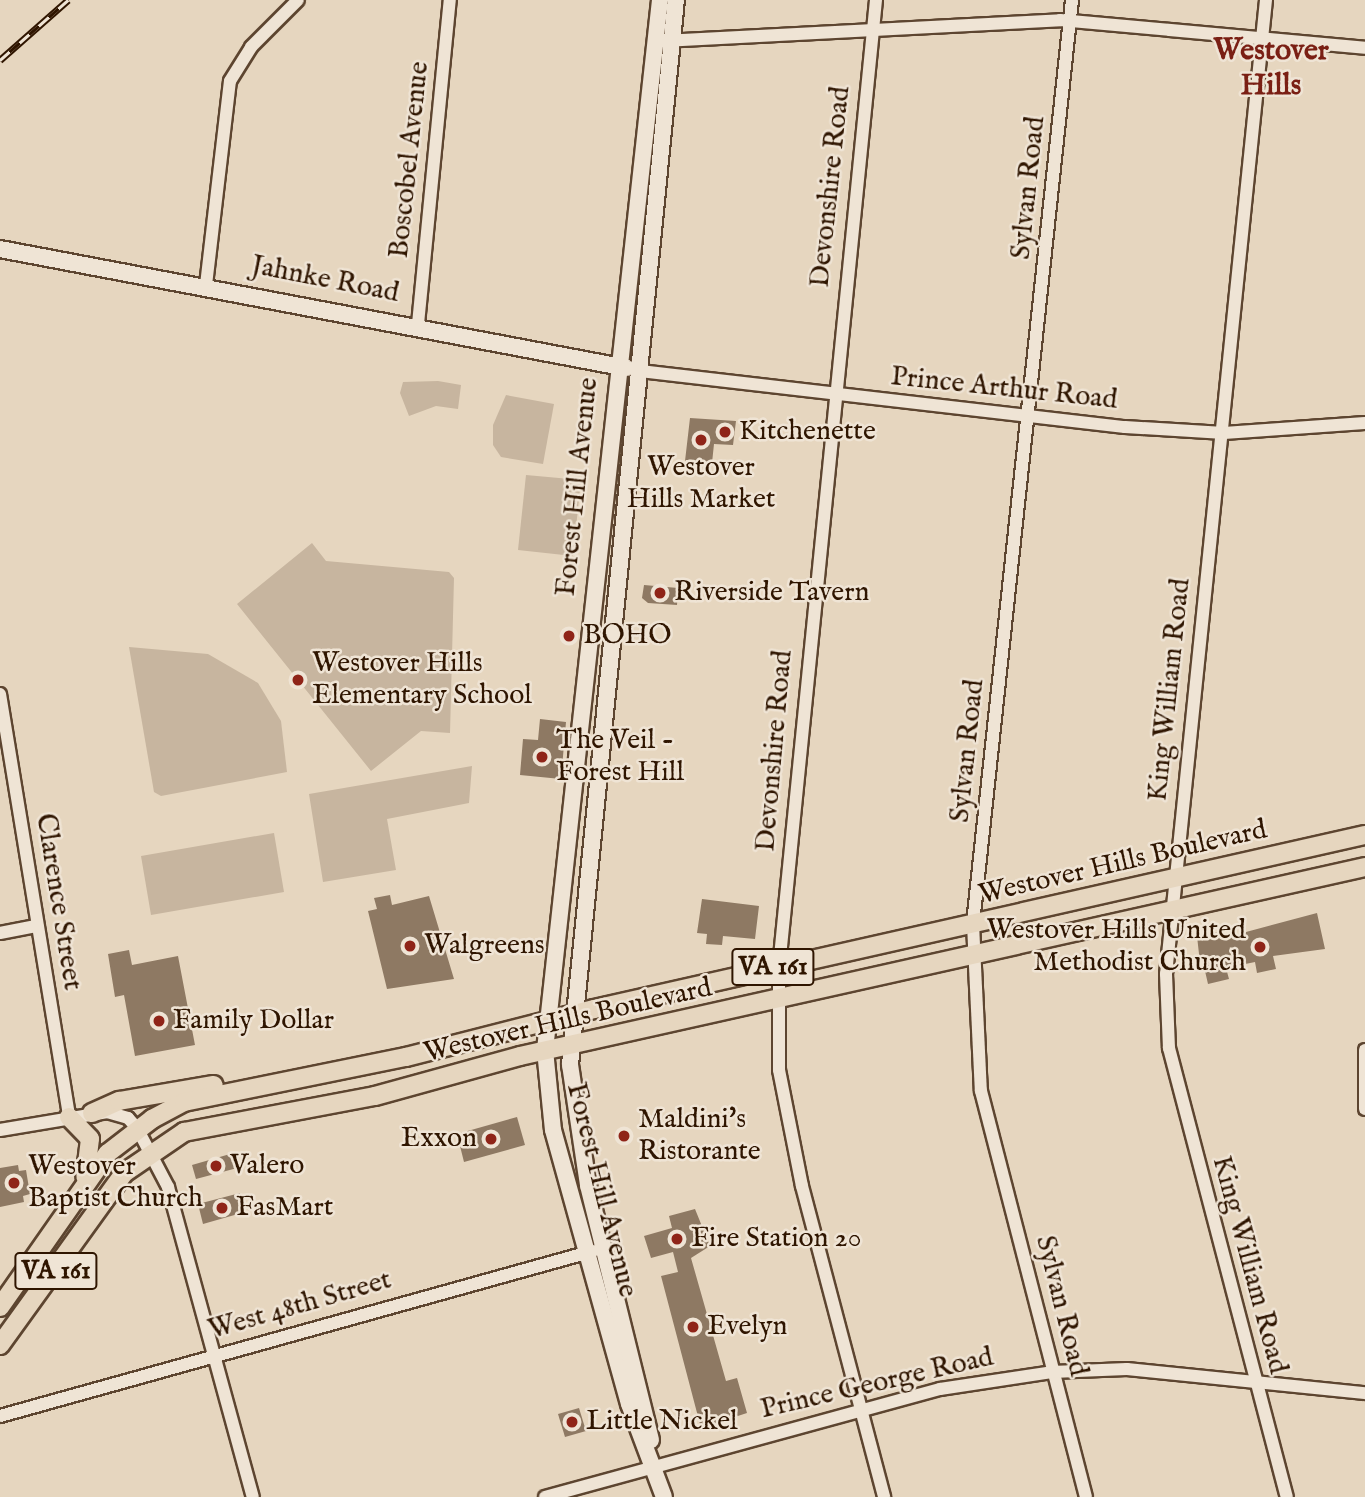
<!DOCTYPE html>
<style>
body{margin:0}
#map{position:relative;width:1365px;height:1497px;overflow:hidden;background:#e6d6bf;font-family:"IM FELL English",serif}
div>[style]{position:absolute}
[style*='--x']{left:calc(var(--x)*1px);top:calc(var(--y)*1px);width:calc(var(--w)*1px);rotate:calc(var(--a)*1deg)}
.green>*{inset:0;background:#c7b59f}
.building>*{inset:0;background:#8e7963}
.roads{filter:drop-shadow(2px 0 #5d4530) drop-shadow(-2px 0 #5d4530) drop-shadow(0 2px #5d4530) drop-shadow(0 -2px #5d4530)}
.street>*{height:12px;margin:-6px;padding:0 6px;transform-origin:6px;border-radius:6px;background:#efe4d5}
.secondary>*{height:16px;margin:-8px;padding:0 8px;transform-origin:8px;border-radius:8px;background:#efe4d5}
.primary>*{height:18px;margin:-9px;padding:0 9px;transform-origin:9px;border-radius:9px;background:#e6d6bf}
.rail>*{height:7px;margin-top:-3.5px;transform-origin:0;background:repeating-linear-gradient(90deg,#efe4d5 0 13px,#2f1500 0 26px);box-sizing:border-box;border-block:2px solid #2f1500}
.dots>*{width:19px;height:19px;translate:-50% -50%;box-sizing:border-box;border:4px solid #efe4d5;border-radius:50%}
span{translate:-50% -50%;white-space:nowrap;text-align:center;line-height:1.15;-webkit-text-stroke:5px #efe4d5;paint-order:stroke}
.shield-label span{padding:2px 5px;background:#efe4d5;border:2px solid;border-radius:5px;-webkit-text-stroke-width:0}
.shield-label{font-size:26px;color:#2f1500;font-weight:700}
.street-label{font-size:28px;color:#2f1500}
.poi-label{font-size:28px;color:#2f1500}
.left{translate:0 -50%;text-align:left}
.right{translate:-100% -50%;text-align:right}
.neighbourhood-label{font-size:30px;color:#7a1f14;font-weight:700}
</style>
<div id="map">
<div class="green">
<i style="clip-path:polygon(438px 381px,461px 385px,458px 409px,436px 406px,409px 416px,400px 393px,403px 382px)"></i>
<i style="clip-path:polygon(506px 395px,554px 404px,543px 464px,501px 457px,493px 445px,493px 425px)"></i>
<i style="clip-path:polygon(526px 475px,581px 480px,573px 556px,518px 550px)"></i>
<i style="clip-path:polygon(312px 543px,326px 561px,449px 572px,454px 578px,450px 733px,421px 731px,371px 771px,237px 604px)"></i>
<i style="clip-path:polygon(129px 647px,208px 654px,258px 683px,281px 721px,287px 772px,161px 796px,154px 792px)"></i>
<i style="clip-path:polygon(472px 766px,469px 803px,387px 819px,396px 870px,323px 882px,309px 794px)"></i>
<i style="clip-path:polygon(274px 833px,284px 892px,151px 915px,141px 856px)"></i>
</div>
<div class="building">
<i style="clip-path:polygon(690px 418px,736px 421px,733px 445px,714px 444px,712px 463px,685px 461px)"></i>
<i style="clip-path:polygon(644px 585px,678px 588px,677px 605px,648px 603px,642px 598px)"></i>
<i style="clip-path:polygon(540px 719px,566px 722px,561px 779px,520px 775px,523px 739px,538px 740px)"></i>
<i style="clip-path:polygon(390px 895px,392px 905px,429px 896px,454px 979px,387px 989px,368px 911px,377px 909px,374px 898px)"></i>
<i style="clip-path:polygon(702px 899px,759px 906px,755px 939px,723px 936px,722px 945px,706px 944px,707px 934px,697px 933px)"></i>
<i style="clip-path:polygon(1317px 913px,1325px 949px,1273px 956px,1276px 969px,1257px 973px,1255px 962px,1226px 968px,1229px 979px,1208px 984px,1205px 971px,1201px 972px,1197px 936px,1218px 932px,1220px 939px)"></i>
<i style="clip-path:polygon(129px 950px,132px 965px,178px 956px,195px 1045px,135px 1056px,124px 995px,115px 997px,108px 954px)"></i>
<i style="clip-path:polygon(517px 1117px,525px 1145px,464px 1162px,457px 1134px)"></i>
<i style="clip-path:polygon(237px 1152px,241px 1167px,196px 1179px,192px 1165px)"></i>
<i style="clip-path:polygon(18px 1165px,19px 1171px,26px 1170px,30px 1194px,23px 1196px,24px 1202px,0 1207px,0 1168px)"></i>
<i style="clip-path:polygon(240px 1193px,245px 1212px,203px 1224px,198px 1204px)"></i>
<i style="clip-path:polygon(695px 1209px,710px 1246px,691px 1258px,726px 1381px,737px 1378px,747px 1413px,701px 1428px,661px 1276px,678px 1272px,673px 1252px,651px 1258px,644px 1236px,672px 1228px,669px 1216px)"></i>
<i style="clip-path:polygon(579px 1408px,586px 1431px,565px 1437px,558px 1414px)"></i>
</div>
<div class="roads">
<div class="street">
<i style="--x:876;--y:0;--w:971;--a:95.73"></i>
<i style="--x:779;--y:966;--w:104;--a:90"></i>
<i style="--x:779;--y:1070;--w:118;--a:78.8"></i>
<i style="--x:802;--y:1186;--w:322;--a:75.2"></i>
<i style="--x:1072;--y:0;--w:929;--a:96.12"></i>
<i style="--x:973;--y:924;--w:167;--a:87.3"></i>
<i style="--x:981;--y:1091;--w:419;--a:75.5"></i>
<i style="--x:1266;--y:0;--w:979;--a:95.86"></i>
<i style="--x:1166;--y:974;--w:74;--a:87.7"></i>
<i style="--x:1169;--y:1048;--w:464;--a:75.3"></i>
<i style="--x:663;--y:41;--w:398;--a:-3"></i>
<i style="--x:1060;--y:20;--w:306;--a:5.2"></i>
<i style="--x:206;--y:285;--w:205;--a:-83.3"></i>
<i style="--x:230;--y:81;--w:40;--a:-58"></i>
<i style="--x:251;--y:47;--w:66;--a:-45"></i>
<i style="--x:418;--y:324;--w:326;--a:-84.4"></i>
<i style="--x:640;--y:371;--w:488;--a:6.6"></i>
<i style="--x:1125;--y:427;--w:99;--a:3.5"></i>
<i style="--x:1224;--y:433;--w:141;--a:-4.1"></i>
<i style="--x:0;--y:694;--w:429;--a:80.7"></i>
<i style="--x:0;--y:933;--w:38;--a:-11"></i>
<i style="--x:1365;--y:1050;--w:59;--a:90"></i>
<i style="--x:0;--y:1130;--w:109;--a:-9.5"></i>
<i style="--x:107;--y:1112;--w:22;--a:16"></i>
<i style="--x:128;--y:1118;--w:13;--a:48"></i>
<i style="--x:137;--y:1128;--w:67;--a:62.3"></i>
<i style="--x:168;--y:1187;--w:321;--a:74.7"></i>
<i style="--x:0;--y:1416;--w:616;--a:-15.55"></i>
<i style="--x:545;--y:1497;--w:409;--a:-15.3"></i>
<i style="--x:940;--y:1389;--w:113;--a:-8.6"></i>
<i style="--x:1052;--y:1372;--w:75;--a:-2.3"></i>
<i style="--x:1127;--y:1369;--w:239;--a:5.8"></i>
</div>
<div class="secondary">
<i style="--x:660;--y:0;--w:1056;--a:96.25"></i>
<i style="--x:545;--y:1050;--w:80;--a:84.3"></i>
<i style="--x:553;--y:1130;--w:284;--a:74.5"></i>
<i style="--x:629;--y:1404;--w:99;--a:69.4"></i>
<i style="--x:0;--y:249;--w:638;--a:10.75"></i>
<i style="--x:651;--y:1440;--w:263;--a:-103.9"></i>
<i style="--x:588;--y:1185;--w:121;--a:-98.5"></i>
<i style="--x:570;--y:1065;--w:1070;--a:-84.32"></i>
</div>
<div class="primary">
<i style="--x:92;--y:1113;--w:30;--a:-24"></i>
<i style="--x:119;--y:1101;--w:96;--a:-9.6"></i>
<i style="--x:69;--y:1117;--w:30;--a:46"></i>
<i style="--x:90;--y:1139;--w:38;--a:97"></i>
<i style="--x:0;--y:1307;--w:188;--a:-55"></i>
<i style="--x:108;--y:1153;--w:56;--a:-37.7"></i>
<i style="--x:152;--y:1119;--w:36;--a:-28"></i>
<i style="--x:184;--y:1102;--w:227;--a:-11.5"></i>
<i style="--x:406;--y:1057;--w:194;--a:-14.3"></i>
<i style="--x:594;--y:1009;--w:790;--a:-12.72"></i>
<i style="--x:0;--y:1345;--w:212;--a:-54.2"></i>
<i style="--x:124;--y:1173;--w:73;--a:-34.3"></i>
<i style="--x:184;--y:1132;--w:194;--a:-10.7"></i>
<i style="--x:375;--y:1096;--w:150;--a:-15.4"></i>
<i style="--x:520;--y:1056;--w:866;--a:-12.61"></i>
</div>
</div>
<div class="rail">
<i style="--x:0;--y:60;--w:91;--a:-41.4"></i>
</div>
<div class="dots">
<i style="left:725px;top:432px;background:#8f2418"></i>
<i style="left:701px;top:440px;background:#8f2418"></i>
<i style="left:660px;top:593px;background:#8f2418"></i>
<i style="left:569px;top:636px;background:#8f2418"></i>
<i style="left:298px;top:680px;background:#8f2418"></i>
<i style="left:542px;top:757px;background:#8f2418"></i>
<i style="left:410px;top:946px;background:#8f2418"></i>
<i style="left:1260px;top:947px;background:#8f2418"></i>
<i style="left:159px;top:1021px;background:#8f2418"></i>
<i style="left:624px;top:1136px;background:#8f2418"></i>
<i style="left:491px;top:1139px;background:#8f2418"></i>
<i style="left:216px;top:1166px;background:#8f2418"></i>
<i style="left:14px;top:1183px;background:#8f2418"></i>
<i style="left:222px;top:1208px;background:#8f2418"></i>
<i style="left:677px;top:1239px;background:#8f2418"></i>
<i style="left:693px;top:1327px;background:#8f2418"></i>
<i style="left:572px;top:1422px;background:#8f2418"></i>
</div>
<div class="shield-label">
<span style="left:773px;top:967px">VA 161</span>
<span style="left:56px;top:1271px">VA 161</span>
</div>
<div class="street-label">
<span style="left:410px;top:160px;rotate:-84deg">Boscobel Avenue</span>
<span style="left:831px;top:187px;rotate:-84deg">Devonshire Road</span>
<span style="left:1029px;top:188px;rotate:-84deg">Sylvan Road</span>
<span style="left:325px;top:280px;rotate:11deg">Jahnke Road</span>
<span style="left:1004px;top:389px;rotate:6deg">Prince Arthur Road</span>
<span style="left:578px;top:487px;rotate:-84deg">Forest Hill Avenue</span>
<span style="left:1170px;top:690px;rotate:-84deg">King William Road</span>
<span style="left:775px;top:751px;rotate:-85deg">Devonshire Road</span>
<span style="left:968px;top:751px;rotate:-84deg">Sylvan Road</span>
<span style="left:1123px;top:863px;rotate:-13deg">Westover Hills Boulevard</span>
<span style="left:58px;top:902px;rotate:81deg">Clarence Street</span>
<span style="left:568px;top:1021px;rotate:-13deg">Westover Hills Boulevard</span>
<span style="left:601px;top:1190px;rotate:76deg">Forest Hill Avenue</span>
<span style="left:1249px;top:1265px;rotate:75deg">King William Road</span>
<span style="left:300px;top:1306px;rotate:-16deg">West 48th Street</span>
<span style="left:1061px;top:1306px;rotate:76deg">Sylvan Road</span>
<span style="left:877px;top:1384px;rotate:-13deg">Prince George Road</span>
</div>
<div class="poi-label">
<span class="left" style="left:739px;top:432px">Kitchenette</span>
<span style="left:701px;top:484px">Westover<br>Hills Market</span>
<span class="left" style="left:674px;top:593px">Riverside Tavern</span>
<span class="left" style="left:583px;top:636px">BOHO</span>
<span class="left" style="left:312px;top:680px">Westover Hills<br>Elementary School</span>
<span class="left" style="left:556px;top:757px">The Veil -<br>Forest Hill</span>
<span class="right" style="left:1246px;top:947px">Westover Hills United<br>Methodist Church</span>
<span class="left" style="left:424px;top:946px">Walgreens</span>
<span class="left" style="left:173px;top:1021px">Family Dollar</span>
<span class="left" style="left:638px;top:1136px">Maldini's<br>Ristorante</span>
<span class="right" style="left:477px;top:1139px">Exxon</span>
<span class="left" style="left:230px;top:1166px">Valero</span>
<span class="left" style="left:28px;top:1183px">Westover<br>Baptist Church</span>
<span class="left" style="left:236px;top:1208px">FasMart</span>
<span class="left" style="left:691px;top:1239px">Fire Station 20</span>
<span class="left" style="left:707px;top:1327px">Evelyn</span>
<span class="left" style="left:586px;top:1422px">Little Nickel</span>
</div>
<div class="neighbourhood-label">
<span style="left:1271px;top:68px">Westover<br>Hills</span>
</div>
</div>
